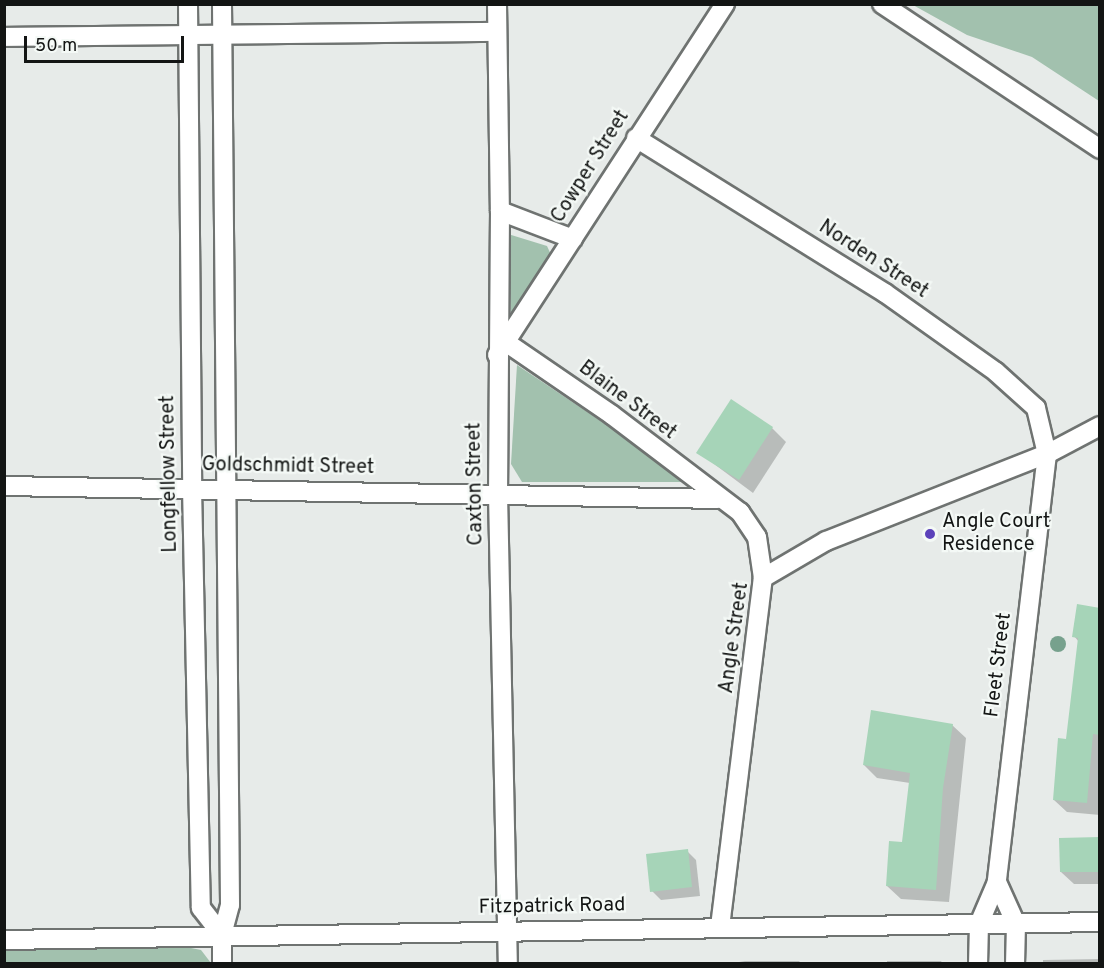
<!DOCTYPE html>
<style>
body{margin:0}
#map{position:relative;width:1104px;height:968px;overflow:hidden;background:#e7ebe9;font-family:Overpass,sans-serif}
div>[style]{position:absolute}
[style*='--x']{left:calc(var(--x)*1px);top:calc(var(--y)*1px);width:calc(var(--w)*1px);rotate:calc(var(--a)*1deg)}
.green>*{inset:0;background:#a2c1ae}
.shadow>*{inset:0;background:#0003}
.building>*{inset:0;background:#a6d4b8}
.roads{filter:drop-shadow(2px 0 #6f7371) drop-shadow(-2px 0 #6f7371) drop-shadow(0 2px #6f7371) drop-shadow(0 -2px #6f7371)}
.minor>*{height:18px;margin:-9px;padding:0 9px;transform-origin:9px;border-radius:9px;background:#fff}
.trees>*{width:16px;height:16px;margin:-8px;border-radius:50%;background:#77a18d}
.dots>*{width:16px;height:16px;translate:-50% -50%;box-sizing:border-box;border:3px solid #f4f9f6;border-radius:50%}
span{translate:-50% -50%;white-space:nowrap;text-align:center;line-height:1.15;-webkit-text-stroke:4.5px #f4f9f6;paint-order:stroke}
.street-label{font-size:20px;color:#131514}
.poi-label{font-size:20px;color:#131514}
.left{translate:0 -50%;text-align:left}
.frame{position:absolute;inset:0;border:6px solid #131514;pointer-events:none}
.scale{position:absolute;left:24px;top:36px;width:160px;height:27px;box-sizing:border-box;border:3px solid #131514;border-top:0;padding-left:8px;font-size:18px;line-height:21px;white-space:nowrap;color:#131514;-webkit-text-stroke:4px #f4f9f6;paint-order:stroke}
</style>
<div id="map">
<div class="green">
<i style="clip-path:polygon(913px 5px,1099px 5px,1099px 101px,1032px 57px,967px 35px)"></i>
<i style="clip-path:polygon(508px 234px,547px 246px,553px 259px,518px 313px,511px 314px)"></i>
<i style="clip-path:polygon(517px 365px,686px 478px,681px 482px,522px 482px,511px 464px)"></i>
<i style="clip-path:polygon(186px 947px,201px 950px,211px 963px,5px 963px,4px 949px)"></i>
</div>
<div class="shadow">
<i style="clip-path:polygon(772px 428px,786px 442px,753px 493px,698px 452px)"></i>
<i style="clip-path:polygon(1100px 609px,1100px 815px,1067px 812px,1054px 800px,1067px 741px,1079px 642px,1074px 636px)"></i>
<i style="clip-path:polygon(952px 725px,966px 738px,949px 902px,901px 899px,887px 886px,903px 844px,910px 783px,877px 778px,864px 765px)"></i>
<i style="clip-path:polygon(1100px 839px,1100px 884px,1074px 884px,1061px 872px)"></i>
<i style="clip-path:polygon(687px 851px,696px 860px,700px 896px,661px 900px,652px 891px)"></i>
<i style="clip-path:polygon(1100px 959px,1100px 964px,1043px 964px,1043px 960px)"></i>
<i style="clip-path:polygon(745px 961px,799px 961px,802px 964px,727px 964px)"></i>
<i style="clip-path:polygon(887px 961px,941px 961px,943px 964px,887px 964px)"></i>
</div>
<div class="building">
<i style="clip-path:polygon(731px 399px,773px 427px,739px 480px,696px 453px)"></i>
<i style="clip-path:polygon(1077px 604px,1100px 608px,1100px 735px,1093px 734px,1087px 803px,1053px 800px,1058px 738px,1066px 739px,1078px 638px,1072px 637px)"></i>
<i style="clip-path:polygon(871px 710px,953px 724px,943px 788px,936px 890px,886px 886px,889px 841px,902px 842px,910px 773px,863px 765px)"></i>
<i style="clip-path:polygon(1100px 837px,1100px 872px,1060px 872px,1059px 838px)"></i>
<i style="clip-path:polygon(688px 849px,692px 887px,650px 892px,646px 854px)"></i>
</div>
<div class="roads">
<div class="minor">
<i style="--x:188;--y:4;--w:483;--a:89.5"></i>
<i style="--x:192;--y:487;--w:421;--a:88.8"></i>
<i style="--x:201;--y:908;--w:34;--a:52"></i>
<i style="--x:222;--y:4;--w:901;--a:89.49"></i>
<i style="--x:230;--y:905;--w:31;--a:105"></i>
<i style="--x:222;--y:935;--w:29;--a:90"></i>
<i style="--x:497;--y:4;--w:207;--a:89.2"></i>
<i style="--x:500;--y:211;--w:283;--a:90.4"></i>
<i style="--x:498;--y:494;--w:470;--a:88.8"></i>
<i style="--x:882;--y:4;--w:262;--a:33.6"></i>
<i style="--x:4;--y:37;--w:492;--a:-0.6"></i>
<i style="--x:636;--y:138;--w:293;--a:31.9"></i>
<i style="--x:885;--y:293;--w:136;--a:35.4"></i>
<i style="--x:996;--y:372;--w:54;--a:42"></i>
<i style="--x:1036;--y:408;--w:47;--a:76.6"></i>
<i style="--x:1047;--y:454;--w:431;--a:96.7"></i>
<i style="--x:997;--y:882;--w:46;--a:113.2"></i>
<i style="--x:979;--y:924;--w:40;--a:91.4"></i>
<i style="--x:500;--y:211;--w:78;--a:21"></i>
<i style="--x:507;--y:343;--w:127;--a:34.4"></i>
<i style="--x:612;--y:415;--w:161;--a:37.2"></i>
<i style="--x:740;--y:512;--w:30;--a:56"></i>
<i style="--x:757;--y:537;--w:41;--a:81.7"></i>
<i style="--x:497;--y:355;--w:419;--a:-57"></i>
<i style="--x:4;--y:486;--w:714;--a:1.04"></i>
<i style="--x:997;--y:882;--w:46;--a:65.7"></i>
<i style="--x:1016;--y:924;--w:40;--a:91.4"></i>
<i style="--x:720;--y:927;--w:352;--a:-83"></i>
<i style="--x:763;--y:578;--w:73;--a:-30.4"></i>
<i style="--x:826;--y:541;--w:238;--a:-21.5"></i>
<i style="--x:1047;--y:454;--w:60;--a:-27.8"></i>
<i style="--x:4;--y:940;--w:1096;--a:-0.94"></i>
</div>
</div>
<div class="trees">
<i style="left:1058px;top:644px"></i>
</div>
<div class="dots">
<i style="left:930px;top:534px;background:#5c42ba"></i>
</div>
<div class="street-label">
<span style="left:591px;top:167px;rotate:-58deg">Cowper Street</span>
<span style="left:873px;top:260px;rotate:33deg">Norden Street</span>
<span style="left:627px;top:401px;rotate:37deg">Blaine Street</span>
<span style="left:288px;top:467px;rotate:1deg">Goldschmidt Street</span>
<span style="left:170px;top:474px;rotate:-91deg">Longfellow Street</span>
<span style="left:476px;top:484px;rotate:-91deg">Caxton Street</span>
<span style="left:735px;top:638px;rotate:-82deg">Angle Street</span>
<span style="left:999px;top:665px;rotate:-83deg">Fleet Street</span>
<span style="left:552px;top:907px;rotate:-1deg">Fitzpatrick Road</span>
</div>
<div class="poi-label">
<span class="left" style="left:942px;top:534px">Angle Court<br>Residence</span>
</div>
<div class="frame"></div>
<div class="scale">50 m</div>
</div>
